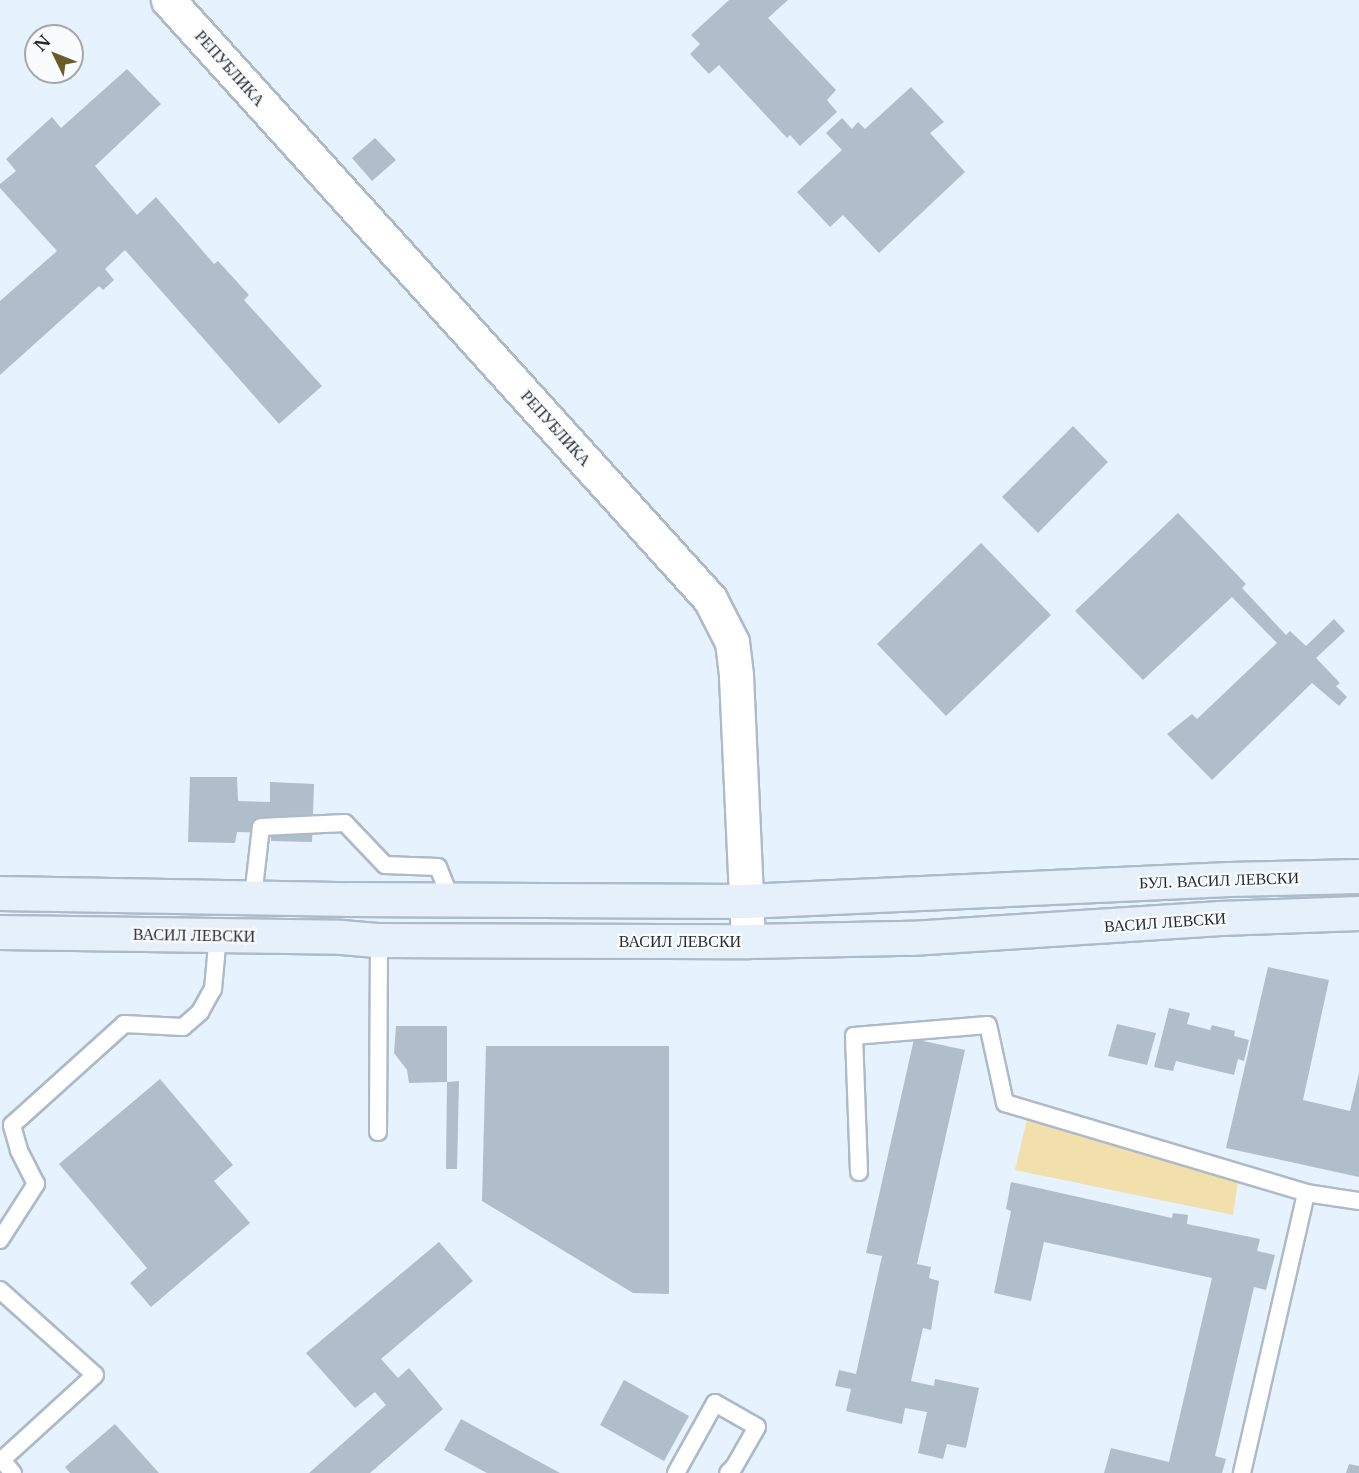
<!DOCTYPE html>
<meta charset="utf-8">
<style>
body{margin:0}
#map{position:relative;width:1359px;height:1473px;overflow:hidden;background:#f9fcfe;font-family:"Libre Baskerville",serif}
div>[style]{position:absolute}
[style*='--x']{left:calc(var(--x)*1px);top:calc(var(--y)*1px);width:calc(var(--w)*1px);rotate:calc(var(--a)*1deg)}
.built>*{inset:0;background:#e6f2fe}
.green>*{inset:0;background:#f1e0ac}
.building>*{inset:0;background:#b0bdcb}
.roads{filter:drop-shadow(2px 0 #adbac7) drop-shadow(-2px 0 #adbac7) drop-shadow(0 2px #adbac7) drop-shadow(0 -2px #adbac7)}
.service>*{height:16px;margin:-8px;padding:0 8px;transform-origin:8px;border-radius:8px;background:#fff}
.minor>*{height:33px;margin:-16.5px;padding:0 16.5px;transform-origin:16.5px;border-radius:16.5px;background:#fff}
.secondary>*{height:33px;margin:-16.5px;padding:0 16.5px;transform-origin:16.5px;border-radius:16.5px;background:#e6f0fa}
span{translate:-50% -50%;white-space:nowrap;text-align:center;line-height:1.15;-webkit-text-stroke:4.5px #f9fcfe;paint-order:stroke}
.street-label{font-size:16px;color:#252b30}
.north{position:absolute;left:24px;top:24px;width:60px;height:60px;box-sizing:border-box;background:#f9fcfe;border:2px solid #a4a8ac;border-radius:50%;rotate:313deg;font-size:16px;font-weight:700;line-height:24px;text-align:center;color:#252b30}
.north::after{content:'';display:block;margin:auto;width:21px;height:27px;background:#6a5b28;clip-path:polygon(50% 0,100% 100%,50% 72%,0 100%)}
</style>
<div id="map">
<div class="built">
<i style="clip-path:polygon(evenodd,0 0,1359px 0,1359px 1473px,0 1473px,0 0,36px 36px,72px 36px,72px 72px,36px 72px,36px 36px)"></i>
</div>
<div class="green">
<i style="clip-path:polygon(1027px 1119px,1238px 1181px,1233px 1215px,1015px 1170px)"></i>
</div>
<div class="building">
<i style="clip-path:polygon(729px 0,788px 0,768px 18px,836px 90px,827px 100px,837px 112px,800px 146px,790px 135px,787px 138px,719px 65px,709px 74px,690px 54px,700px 44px,691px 35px)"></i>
<i style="clip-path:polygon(127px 69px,161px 104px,95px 166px,137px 215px,156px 197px,214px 264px,218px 261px,249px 295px,244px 300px,322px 386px,279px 424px,125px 250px,105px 269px,114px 280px,103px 290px,99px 286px,0 375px,0 301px,57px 251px,0 188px,0 184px,16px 171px,6px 159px,52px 117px,61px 128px)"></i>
<i style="clip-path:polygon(911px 87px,944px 122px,930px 133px,965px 172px,879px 253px,843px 215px,830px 227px,797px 192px,842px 150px,826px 133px,842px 118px,852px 129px,858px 122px,865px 129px)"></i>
<i style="clip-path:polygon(375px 138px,396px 160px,372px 181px,352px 158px)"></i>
<i style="clip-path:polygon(1073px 426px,1108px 462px,1038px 533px,1002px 497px)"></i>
<i style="clip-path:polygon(1178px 513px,1246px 584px,1242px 588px,1286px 635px,1290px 631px,1306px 646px,1334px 619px,1345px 631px,1316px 658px,1340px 683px,1336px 686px,1347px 697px,1339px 706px,1312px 683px,1212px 780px,1167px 734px,1192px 714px,1197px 719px,1277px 643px,1232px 597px,1143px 680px,1075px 611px)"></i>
<i style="clip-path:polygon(981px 543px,1051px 615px,946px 716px,877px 644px)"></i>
<i style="clip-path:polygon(190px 777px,237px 777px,238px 801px,270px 802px,270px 782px,314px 784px,312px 842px,271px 841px,271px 833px,237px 832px,235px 843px,188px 842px)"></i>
<i style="clip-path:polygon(1268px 967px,1329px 980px,1303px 1100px,1350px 1111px,1359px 1073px,1359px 1177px,1226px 1148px)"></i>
<i style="clip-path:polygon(1169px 1008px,1190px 1013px,1187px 1024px,1210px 1030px,1212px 1025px,1235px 1031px,1234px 1036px,1249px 1040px,1244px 1061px,1238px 1059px,1234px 1075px,1176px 1061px,1173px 1071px,1154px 1067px)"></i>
<i style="clip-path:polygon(1117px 1024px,1156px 1033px,1147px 1065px,1108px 1056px)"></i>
<i style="clip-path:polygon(396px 1026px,447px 1026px,447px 1082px,409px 1083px,407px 1070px,394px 1053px)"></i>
<i style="clip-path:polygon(914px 1039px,965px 1050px,917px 1264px,931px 1267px,929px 1278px,939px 1281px,931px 1330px,923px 1328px,911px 1381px,934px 1386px,935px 1379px,979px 1388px,966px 1448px,947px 1444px,943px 1459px,918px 1453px,927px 1412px,905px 1408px,902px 1424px,846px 1411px,851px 1389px,835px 1386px,839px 1370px,856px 1374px,882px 1256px,866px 1253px)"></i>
<i style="clip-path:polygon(486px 1046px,669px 1046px,669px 1294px,633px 1293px,482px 1201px)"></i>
<i style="clip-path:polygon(160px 1079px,233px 1165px,214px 1181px,250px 1223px,151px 1307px,130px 1283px,147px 1268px,59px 1164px)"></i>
<i style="clip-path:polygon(459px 1081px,457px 1169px,446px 1169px,447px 1082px)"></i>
<i style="clip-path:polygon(1011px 1182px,1172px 1218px,1173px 1213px,1188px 1215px,1187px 1224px,1260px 1239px,1257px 1251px,1275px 1255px,1266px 1290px,1254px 1287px,1215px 1456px,1226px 1459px,1222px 1473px,1104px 1473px,1111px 1448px,1169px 1462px,1212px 1278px,1044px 1242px,1031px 1301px,994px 1293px,1011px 1211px,1006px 1209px)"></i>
<i style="clip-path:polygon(439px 1242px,473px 1281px,381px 1359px,398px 1378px,409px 1368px,443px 1409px,370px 1473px,309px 1473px,386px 1405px,375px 1392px,355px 1408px,306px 1353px)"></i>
<i style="clip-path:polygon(624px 1380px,689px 1416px,664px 1461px,600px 1425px)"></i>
<i style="clip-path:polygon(461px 1419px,560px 1473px,487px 1473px,444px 1450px)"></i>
<i style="clip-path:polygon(115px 1424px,159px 1473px,70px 1473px,65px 1467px)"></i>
<i style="clip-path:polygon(1349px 1464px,1359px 1466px,1359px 1473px,1346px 1473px)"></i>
</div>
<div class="roads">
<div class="service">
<i style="--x:253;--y:897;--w:70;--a:-83.5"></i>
<i style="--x:261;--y:827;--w:84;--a:-2.7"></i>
<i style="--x:345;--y:823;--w:58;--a:46.4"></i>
<i style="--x:385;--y:865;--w:53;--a:2.2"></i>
<i style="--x:438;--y:867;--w:35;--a:68"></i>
<i style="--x:378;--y:1132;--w:192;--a:-89.7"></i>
<i style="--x:859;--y:1172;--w:136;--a:-92.1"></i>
<i style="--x:854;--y:1036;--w:134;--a:-4.7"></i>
<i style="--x:988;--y:1025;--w:80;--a:77.7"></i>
<i style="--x:1005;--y:1103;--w:314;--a:16.6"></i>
<i style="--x:1306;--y:1193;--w:54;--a:8.6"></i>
<i style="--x:0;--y:1240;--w:67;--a:-57.3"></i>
<i style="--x:36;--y:1184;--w:38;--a:-117"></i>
<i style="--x:19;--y:1150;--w:26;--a:-106"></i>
<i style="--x:12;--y:1125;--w:151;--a:-42"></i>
<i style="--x:124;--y:1024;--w:59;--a:2.9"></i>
<i style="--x:183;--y:1027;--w:23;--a:-41"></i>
<i style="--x:200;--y:1012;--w:26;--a:-61"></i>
<i style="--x:213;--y:989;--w:54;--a:-84.7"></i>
<i style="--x:0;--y:1290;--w:127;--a:41.8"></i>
<i style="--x:95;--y:1375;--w:126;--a:137.6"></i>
<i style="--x:2;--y:1460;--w:17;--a:50"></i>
<i style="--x:676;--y:1473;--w:80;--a:-60.9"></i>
<i style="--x:715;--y:1403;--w:48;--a:29.7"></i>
<i style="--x:757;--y:1427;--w:46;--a:119.9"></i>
<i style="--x:734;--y:1467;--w:8;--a:135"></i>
<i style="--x:1242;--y:1473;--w:287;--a:-77.1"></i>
</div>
<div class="minor">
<i style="--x:168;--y:0;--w:808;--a:47.86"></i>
<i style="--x:710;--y:599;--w:48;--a:62.9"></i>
<i style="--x:732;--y:642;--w:34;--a:83"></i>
<i style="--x:736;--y:676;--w:265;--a:87.4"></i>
</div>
<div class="secondary">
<i style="--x:0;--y:893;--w:351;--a:1"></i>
<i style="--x:351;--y:899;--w:393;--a:0.3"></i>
<i style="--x:744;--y:901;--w:485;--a:-2.6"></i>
<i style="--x:1229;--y:879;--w:130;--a:-1.3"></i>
<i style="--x:0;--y:932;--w:341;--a:0.8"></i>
<i style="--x:341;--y:937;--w:38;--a:5"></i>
<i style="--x:379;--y:940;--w:369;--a:0.2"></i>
<i style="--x:748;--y:941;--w:163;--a:-1.1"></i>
<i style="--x:911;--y:938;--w:310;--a:-3.7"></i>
<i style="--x:1220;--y:918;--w:139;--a:-2.1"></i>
</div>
</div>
<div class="street-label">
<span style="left:230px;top:68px;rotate:48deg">РЕПУБЛИКА</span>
<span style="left:556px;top:428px;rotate:48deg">РЕПУБЛИКА</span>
<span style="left:1219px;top:880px;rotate:-2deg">БУЛ. ВАСИЛ ЛЕВСКИ</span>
<span style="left:1165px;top:922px;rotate:-4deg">ВАСИЛ ЛЕВСКИ</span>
<span style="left:194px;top:935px;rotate:1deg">ВАСИЛ ЛЕВСКИ</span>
<span style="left:680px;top:941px">ВАСИЛ ЛЕВСКИ</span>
</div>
<div class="north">N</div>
</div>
